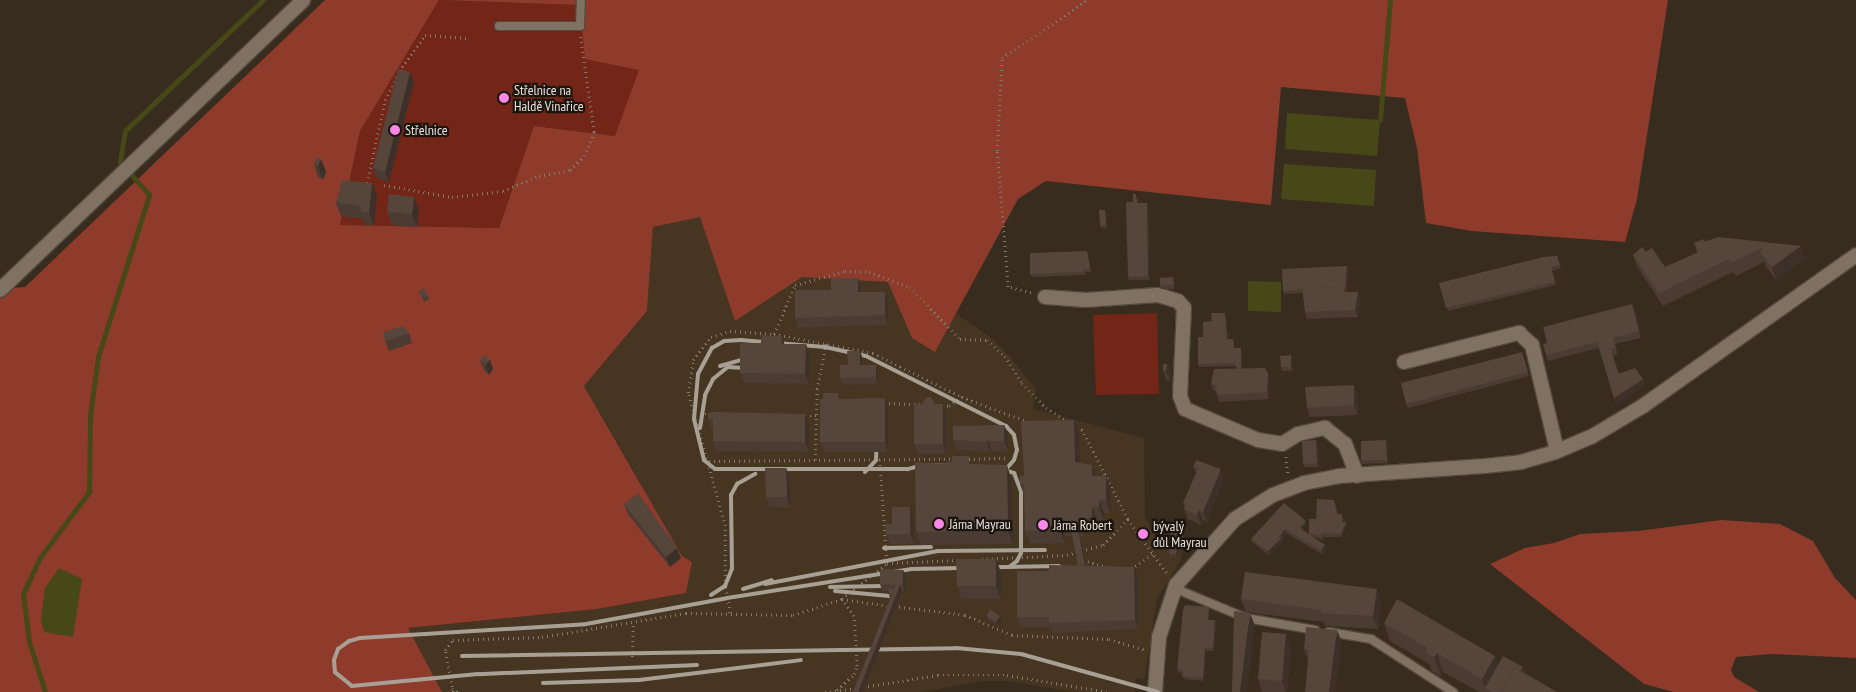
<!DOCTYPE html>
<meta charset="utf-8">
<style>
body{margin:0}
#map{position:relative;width:1856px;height:692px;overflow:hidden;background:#372c1e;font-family:"PT Sans Narrow",sans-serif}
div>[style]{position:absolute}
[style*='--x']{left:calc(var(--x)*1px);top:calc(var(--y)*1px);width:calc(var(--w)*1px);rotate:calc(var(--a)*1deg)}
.built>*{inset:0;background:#453521}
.green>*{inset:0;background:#732517}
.forest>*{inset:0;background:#8e3b2c}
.water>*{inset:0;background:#474817}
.stream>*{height:4.5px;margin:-2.25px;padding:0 2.25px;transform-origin:2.25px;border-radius:2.25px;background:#474817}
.path>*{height:2.5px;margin-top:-1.25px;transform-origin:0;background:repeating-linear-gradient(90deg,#837a6e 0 1px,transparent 0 5px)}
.roads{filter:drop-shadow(1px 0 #54493d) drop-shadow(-1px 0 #54493d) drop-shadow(0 1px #54493d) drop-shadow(0 -1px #54493d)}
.service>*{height:8px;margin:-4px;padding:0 4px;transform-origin:4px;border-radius:4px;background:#7f7263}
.minor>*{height:14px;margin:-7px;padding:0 7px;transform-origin:7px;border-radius:7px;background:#7f7263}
.tertiary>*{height:14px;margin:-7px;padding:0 7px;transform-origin:7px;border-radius:7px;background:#7f7263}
.rail>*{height:4px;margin:-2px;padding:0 2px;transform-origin:2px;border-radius:2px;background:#a9a095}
.wall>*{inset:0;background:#4a3b33}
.shaded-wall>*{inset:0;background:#3c3029}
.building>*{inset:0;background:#56453b}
.dots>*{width:14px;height:14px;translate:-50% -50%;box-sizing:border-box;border:2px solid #1b150f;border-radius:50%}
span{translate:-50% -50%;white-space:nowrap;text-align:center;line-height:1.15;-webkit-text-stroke:4.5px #1b150f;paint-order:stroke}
.poi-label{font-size:14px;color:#e9e1d8}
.left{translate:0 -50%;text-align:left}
</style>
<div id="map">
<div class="built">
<i style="clip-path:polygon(700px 216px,735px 321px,801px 269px,905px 279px,989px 336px,1011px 358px,1036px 389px,1033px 409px,1144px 438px,1145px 516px,1153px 534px,1184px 535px,1181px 560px,1157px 599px,1144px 680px,1136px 678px,1135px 692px,1074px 692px,1009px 681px,982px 681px,922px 692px,442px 692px,408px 628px,597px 609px,686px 593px,692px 562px,689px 559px,667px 575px,639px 480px,584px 386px,647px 311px,653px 227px)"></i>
</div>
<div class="green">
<i style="clip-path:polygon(439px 0,580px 5px,640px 70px,616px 136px,534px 126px,499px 228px,340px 225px,360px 131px)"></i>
<i style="clip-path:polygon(1157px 313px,1159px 394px,1096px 395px,1093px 315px)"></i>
</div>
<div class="forest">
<i style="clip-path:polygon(evenodd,325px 0,1668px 0,1637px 199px,1625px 242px,1472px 231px,1426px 223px,1417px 148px,1405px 98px,1281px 87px,1271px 205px,1046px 181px,1018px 199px,935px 352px,912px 338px,888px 282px,802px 277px,735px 321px,700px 217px,653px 227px,647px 311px,584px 386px,682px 556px,692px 562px,686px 593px,597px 609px,408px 628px,442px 692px,0 692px,0 289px,25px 287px,325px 0,439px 0,580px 5px,585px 59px,639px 70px,615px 136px,534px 126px,499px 228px,340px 225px,360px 131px,439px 0)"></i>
<i style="clip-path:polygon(1721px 520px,1780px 524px,1813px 541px,1835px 578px,1856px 600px,1856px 658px,1771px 654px,1736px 657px,1731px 670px,1734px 677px,1759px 692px,1674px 692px,1644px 684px,1490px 564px,1525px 548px,1554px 543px,1580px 534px,1638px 531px)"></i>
</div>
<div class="water">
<i style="clip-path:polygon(1287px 113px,1380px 120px,1377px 156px,1285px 149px)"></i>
<i style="clip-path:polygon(1284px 164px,1376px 170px,1374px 206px,1281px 199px)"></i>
<i style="clip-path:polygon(1248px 281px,1281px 282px,1281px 312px,1248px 311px)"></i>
<i style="clip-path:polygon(59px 568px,82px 579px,73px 637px,44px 632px,41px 620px,45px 588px)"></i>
</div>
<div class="stream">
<i style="--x:1380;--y:120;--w:120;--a:-85.2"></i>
<i style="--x:45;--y:692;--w:52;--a:-107.7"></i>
<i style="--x:29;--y:642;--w:48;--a:-97.1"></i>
<i style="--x:23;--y:594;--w:38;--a:-65"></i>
<i style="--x:39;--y:559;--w:84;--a:-53.3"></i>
<i style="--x:89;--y:492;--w:76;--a:-89.2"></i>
<i style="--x:90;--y:416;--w:60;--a:-82.3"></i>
<i style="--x:98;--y:357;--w:170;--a:-72.5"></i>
<i style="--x:149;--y:195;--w:44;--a:-131.3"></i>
<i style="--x:120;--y:162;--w:31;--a:-81"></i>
<i style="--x:125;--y:131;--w:190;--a:-43.5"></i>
</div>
<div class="path">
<i style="--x:399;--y:71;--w:44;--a:-54.2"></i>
<i style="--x:425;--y:35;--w:42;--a:4.1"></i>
<i style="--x:367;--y:183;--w:85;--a:-77.8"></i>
<i style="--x:385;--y:100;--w:27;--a:-63"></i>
<i style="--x:384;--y:185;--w:69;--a:10"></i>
<i style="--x:452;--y:197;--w:51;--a:-6.7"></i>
<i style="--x:503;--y:191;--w:39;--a:-23"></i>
<i style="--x:539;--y:176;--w:32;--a:-11"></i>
<i style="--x:570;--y:170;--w:20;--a:-45"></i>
<i style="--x:584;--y:156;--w:26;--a:-67"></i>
<i style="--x:594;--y:132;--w:98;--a:-98.2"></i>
<i style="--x:1031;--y:293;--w:24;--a:-165"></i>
<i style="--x:1008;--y:287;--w:136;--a:-94.6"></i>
<i style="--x:997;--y:151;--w:93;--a:-86.9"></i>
<i style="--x:1002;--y:58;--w:103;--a:-34.3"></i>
<i style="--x:774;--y:334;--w:53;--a:-66.8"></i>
<i style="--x:795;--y:285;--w:52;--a:-15.6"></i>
<i style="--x:845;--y:271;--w:24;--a:2"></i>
<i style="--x:869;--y:272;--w:44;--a:20.1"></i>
<i style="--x:910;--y:287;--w:72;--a:46.1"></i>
<i style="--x:960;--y:339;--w:27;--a:2"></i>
<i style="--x:987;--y:340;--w:24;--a:42"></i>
<i style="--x:1005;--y:356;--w:32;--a:58"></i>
<i style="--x:1022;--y:383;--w:35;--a:46"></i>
<i style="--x:1046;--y:408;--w:26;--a:31"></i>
<i style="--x:884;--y:403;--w:37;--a:2"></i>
<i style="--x:942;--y:405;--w:7;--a:8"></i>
<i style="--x:949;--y:406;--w:16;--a:-35"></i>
<i style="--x:695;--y:414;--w:14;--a:0"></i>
<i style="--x:805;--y:416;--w:11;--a:0"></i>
<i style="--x:1076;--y:429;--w:6;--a:9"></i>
<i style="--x:1082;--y:429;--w:101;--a:62.9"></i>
<i style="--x:1128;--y:519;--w:68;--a:54"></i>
<i style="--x:1286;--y:457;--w:17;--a:83"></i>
<i style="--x:969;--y:459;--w:36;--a:-2"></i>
<i style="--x:815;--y:460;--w:71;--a:-88.4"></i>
<i style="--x:817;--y:389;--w:47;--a:-78.9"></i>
<i style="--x:880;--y:460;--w:103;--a:86.1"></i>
<i style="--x:709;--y:461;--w:244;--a:-0.5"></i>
<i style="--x:982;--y:559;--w:85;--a:-2.7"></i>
<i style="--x:1067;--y:555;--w:37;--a:-16"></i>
<i style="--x:1103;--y:545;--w:36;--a:-46"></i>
<i style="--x:1083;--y:560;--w:24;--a:17"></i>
<i style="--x:1131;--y:569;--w:27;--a:-34"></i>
<i style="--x:842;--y:599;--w:48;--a:8.5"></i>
<i style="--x:894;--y:606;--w:72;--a:7.2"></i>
<i style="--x:965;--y:615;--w:51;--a:23.1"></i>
<i style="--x:1012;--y:635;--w:97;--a:2.4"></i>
<i style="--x:1109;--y:639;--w:37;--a:17"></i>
<i style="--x:730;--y:613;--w:27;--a:-100"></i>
<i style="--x:725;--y:586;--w:60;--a:-90"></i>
<i style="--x:725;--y:526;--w:138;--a:-105.5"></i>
<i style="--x:688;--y:393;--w:33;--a:-81"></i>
<i style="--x:693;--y:360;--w:29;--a:-52"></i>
<i style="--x:711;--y:337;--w:20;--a:-18"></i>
<i style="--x:730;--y:331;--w:44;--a:3.9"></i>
<i style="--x:774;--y:334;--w:101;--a:10.9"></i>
<i style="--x:873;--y:353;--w:99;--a:26.3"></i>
<i style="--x:962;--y:397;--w:68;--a:20.6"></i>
<i style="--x:632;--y:657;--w:34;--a:-88"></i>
<i style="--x:863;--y:687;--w:76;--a:-9.1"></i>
<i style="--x:938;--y:675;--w:69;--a:0"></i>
<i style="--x:1007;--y:675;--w:101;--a:9.6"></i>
<i style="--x:452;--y:689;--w:7;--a:27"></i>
<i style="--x:837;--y:690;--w:23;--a:-43"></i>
<i style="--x:854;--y:674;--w:9;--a:-69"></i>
<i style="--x:857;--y:666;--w:50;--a:-93.4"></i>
<i style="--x:854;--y:616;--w:21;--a:-125"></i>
<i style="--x:453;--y:692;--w:43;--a:-100.8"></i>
<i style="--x:445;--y:650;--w:13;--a:-51"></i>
<i style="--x:453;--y:640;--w:89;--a:-1.9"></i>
<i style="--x:542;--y:637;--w:146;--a:-9.5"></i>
<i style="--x:686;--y:613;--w:107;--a:1.1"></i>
<i style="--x:793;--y:615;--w:52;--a:-18.1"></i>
<i style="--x:842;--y:599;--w:58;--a:-38.7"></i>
<i style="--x:887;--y:563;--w:72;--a:-2.4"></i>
<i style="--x:825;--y:692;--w:31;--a:-7"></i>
</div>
<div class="roads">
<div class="service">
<i style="--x:499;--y:26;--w:81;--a:0"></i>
<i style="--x:580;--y:26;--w:26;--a:-88"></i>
<i style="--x:1174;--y:588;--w:78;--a:22.6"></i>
<i style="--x:1246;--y:618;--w:70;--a:9.9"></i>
<i style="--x:1329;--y:632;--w:43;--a:9.5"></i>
<i style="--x:1371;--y:639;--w:98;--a:32.9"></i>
</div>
<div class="minor">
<i style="--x:1045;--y:297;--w:41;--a:4.2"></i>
<i style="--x:1086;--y:300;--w:72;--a:-4"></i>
<i style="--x:1158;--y:295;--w:21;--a:17"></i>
<i style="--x:1178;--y:301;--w:9;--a:49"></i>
<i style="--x:1184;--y:308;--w:88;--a:92.6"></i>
<i style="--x:1180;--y:396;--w:14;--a:69"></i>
<i style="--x:1185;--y:409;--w:79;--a:23"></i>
<i style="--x:1258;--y:440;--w:24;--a:9"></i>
<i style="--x:1282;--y:444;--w:19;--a:-32"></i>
<i style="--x:1298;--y:434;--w:28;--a:-13"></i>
<i style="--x:1325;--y:428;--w:26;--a:39"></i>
<i style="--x:1345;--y:444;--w:34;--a:69"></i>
<i style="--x:1404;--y:362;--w:119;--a:-14.2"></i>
<i style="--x:1519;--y:333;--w:18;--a:43"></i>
<i style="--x:1532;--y:345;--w:109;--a:76.7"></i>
</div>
<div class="tertiary">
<i style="--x:0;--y:290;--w:419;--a:-43.7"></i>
<i style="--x:1155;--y:692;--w:55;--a:-85.8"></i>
<i style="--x:1159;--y:637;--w:55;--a:-71.9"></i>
<i style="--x:1176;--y:585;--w:89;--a:-48.2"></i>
<i style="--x:1235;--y:519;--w:45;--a:-32.3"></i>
<i style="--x:1273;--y:495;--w:33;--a:-21"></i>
<i style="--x:1304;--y:483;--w:36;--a:-11"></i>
<i style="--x:1339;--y:476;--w:146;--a:-3.9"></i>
<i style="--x:1485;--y:466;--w:36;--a:-6"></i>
<i style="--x:1521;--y:462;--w:35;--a:-16"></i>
<i style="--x:1555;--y:452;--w:39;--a:-23"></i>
<i style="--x:1591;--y:437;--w:61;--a:-30.8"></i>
<i style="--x:1643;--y:406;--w:261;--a:-35.3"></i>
</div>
</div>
<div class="rail">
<i style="--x:741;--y:340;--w:84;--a:4.8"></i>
<i style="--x:825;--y:347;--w:42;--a:12.4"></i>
<i style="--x:866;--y:356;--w:157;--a:26.6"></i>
<i style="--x:1006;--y:426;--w:12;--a:48"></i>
<i style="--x:1014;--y:435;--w:15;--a:79"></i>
<i style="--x:1017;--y:450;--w:10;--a:107"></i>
<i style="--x:1014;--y:460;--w:11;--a:131"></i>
<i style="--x:1007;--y:468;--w:84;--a:-178"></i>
<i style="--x:923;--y:465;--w:16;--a:165"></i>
<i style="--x:908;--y:469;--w:193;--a:180"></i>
<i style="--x:715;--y:469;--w:14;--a:-141"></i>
<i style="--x:704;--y:460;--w:42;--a:-103.7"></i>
<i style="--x:694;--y:419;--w:45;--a:-84.9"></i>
<i style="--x:698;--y:374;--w:30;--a:-62"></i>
<i style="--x:712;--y:348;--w:14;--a:-30"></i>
<i style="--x:724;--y:341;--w:17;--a:-3"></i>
<i style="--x:720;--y:366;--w:25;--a:-16"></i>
<i style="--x:700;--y:428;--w:33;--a:-81"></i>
<i style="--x:705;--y:395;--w:18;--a:-63"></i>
<i style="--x:713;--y:379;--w:19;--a:-39"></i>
<i style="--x:728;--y:367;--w:16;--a:4"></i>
<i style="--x:1001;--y:469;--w:14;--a:17"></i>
<i style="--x:1014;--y:473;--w:19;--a:69"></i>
<i style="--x:1021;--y:491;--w:62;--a:90"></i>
<i style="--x:1021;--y:553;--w:9;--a:117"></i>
<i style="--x:1017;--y:561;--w:10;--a:143"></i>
<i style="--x:865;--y:472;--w:16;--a:-47"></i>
<i style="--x:876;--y:460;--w:23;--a:-88"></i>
<i style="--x:884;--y:548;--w:47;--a:-1.2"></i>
<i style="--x:765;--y:584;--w:176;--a:-10.8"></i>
<i style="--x:938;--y:551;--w:107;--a:-0.5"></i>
<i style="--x:830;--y:587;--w:52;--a:-1.1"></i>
<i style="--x:743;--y:589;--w:30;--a:-17"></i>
<i style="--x:835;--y:591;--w:55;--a:5.2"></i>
<i style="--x:711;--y:595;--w:17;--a:-33"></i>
<i style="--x:725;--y:586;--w:18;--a:-68"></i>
<i style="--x:732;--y:569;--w:74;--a:-90.8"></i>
<i style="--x:731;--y:495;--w:13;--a:-61"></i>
<i style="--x:737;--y:484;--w:21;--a:-29"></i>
<i style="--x:462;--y:656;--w:494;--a:-0.9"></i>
<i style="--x:956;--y:648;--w:65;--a:5.3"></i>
<i style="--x:1021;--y:654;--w:142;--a:15.5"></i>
<i style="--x:697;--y:665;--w:219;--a:177.6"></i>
<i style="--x:478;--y:674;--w:127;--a:174.6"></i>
<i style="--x:352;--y:686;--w:22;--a:-141"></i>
<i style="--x:335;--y:672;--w:12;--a:-95"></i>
<i style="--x:334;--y:660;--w:12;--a:-70"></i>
<i style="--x:338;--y:649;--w:14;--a:-36"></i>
<i style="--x:349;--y:641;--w:11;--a:-15"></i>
<i style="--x:360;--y:638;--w:226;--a:-3.5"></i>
<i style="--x:586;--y:624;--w:143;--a:-10.4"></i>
<i style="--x:727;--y:598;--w:187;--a:-8.9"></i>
<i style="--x:912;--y:569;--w:147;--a:-1.2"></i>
<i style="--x:543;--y:683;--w:96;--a:-1.8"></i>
<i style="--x:639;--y:680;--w:163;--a:-7"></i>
</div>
<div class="wall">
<i style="clip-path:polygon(414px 82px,389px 182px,377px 178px,373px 168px)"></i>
<i style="clip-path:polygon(321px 159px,326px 172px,323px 179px,318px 177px,314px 164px)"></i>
<i style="clip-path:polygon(372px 183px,377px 196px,374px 225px,365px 225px,363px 219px,341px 216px,336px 203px)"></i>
<i style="clip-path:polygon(414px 197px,419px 210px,417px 227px,392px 225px,387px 212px)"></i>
<i style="clip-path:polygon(1138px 198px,1138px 203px,1147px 203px,1149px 206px,1150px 280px,1129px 280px,1128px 277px,1133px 202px)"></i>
<i style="clip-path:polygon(1107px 214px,1107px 228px,1101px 228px,1100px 225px)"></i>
<i style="clip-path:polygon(1718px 237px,1805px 259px,1776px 280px,1765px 265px,1764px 262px,1736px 276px,1733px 272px,1663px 306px,1638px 268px,1633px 255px,1646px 252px,1665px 267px,1697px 253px,1694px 243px,1705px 242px)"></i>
<i style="clip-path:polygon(1087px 251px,1091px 272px,1085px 272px,1085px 275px,1032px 277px,1030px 274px)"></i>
<i style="clip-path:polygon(1557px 256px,1561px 268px,1552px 271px,1556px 285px,1448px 311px,1439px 283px)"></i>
<i style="clip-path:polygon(1349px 269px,1347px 292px,1358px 292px,1360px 299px,1358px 317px,1307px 319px,1305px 312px,1303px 293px,1284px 294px,1283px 291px)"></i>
<i style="clip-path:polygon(1173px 277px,1174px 281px,1174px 289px,1161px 289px,1160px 286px)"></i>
<i style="clip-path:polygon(858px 278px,861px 288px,861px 292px,888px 302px,888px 325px,798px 328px,795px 318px,831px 290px)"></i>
<i style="clip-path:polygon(419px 291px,428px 296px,429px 299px,424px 302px)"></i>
<i style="clip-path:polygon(1632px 304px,1635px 311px,1641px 338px,1615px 344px,1618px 355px,1613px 356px,1619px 373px,1643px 379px,1645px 386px,1616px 405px,1599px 348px,1548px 361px,1546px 355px,1547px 343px)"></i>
<i style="clip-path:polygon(1226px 316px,1228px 339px,1233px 339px,1234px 342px,1234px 348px,1242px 352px,1242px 369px,1268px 373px,1270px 380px,1269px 399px,1219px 402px,1217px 395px,1216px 391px,1214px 391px,1211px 384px,1237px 369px,1236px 366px,1199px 367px,1198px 364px,1203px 337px,1212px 321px)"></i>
<i style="clip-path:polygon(409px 333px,412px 343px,389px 351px,385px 341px)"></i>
<i style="clip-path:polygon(785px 344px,806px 344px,809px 354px,809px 384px,744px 383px,740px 373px)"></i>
<i style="clip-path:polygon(860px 351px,862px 357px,862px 365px,876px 365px,878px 372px,878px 384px,843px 385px,840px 378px,848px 365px)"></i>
<i style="clip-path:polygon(1291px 355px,1293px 358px,1292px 371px,1282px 371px,1281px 367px)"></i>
<i style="clip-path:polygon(1523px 355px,1529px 376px,1408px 408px,1406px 404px)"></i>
<i style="clip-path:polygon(480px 360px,490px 360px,493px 369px,489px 375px,484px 370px)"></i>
<i style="clip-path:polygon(1167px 364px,1171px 374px,1170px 381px,1166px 380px,1163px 370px)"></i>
<i style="clip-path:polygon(1354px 385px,1357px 395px,1358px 415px,1310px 417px,1307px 408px)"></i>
<i style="clip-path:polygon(838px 393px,840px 399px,888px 408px,888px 452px,824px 452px,820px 442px,823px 399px)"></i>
<i style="clip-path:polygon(935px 404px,946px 414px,946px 454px,918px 454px,914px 444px)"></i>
<i style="clip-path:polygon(708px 419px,809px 424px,809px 452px,716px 451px,713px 441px,713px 429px,711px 429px)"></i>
<i style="clip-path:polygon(1074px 420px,1079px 433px,1079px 463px,1092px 465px,1096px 476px,1106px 476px,1111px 489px,1110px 513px,1104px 513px,1104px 520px,1097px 520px,1097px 531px,1085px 532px,1085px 536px,1080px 536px,1086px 566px,1134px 567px,1138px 577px,1138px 629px,1053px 633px,1051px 627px,1020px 627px,1017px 617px,1049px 571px,1078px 565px,1072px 536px,1065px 536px,1065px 543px,1030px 544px,1025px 531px,1024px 495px,1020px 484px,1024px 476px)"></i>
<i style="clip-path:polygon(1004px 425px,1008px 435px,1008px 451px,991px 451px,991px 449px,990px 452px,957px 450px,953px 440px)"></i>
<i style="clip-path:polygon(1316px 440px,1318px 444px,1319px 467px,1304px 467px,1303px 464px)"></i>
<i style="clip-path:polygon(1388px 444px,1388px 463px,1362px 464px,1361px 460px)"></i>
<i style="clip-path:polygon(946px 464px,972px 464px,1011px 478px,1013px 544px,921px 545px,916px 532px)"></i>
<i style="clip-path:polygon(1193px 467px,1224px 479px,1207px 522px,1203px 520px,1201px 525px,1188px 519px,1184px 509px,1185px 508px,1183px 503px,1196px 473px)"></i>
<i style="clip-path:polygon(786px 468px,790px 478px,790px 507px,769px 507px,766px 497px)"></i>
<i style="clip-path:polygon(1284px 503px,1307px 524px,1302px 530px,1309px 535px,1309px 533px,1316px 519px,1335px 503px,1338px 514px,1343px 517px,1343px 522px,1346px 522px,1347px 526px,1342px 537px,1323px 537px,1323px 540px,1313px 537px,1326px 549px,1322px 554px,1286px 533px,1282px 538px,1283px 542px,1269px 555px,1252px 542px,1251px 539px)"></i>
<i style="clip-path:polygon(624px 504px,681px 558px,670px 567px,628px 514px)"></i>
<i style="clip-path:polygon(913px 517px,914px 544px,890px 544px,886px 534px,892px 524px)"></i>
<i style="clip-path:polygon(1180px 532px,1181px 536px,1178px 557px,1170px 557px,1169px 554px)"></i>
<i style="clip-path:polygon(903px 570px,906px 576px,905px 592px,902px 591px,863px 692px,853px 692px,890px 598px,889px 595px,889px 591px,882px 591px,880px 584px)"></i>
<i style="clip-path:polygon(1001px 572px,1001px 599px,961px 599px,957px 586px)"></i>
<i style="clip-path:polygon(1241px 599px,1381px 602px,1378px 629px,1325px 626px,1324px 622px,1246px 612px)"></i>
<i style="clip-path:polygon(1210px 611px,1209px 620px,1215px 620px,1216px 624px,1214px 651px,1206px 651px,1204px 681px,1184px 679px,1182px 676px,1183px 673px,1179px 673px,1177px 669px)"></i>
<i style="clip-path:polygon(986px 616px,1000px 616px,1002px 620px,998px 626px,988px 619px)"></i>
<i style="clip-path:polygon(1384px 623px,1495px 656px,1498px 664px,1523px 667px,1525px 674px,1557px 692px,1479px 692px,1443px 672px,1441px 676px,1432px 671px,1429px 664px,1390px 641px)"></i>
<i style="clip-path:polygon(1342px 643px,1308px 660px,1304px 649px)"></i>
<i style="clip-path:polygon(1291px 647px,1287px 692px,1262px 692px,1258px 679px)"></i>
</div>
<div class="shaded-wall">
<i style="clip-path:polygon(410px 72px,414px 82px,389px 182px,385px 172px)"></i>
<i style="clip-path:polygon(321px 159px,326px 172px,323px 179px,318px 166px)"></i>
<i style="clip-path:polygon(372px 183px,377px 196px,374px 225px,369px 212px)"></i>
<i style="clip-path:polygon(414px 197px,419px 210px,417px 227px,412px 214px)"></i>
<i style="clip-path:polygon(1147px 203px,1149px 206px,1150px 280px,1148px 276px)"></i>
<i style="clip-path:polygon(1105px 210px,1107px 214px,1107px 228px,1106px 225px)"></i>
<i style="clip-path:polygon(1801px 246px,1805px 259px,1776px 280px,1772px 267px)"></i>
<i style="clip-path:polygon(1347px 266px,1349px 269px,1347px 294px,1344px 292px)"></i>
<i style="clip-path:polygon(858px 278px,861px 288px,861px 301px,858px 292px)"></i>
<i style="clip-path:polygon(885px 292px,888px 302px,888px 325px,885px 315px)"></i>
<i style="clip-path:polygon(1358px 292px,1360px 299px,1358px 317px,1355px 310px)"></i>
<i style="clip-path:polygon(1632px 304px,1635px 311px,1641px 338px,1639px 331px)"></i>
<i style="clip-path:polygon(1225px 313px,1226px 316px,1228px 342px,1227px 339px)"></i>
<i style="clip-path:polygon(782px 336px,785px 346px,781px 344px)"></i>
<i style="clip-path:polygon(806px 344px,809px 354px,809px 384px,805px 374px)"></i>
<i style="clip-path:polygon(1241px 348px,1242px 352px,1242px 378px,1241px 375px)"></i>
<i style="clip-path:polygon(860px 351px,862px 357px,862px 371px,860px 365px)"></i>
<i style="clip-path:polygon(1291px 355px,1293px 358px,1292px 371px,1291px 367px)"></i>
<i style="clip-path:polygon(490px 360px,493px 369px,489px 375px,485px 365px)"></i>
<i style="clip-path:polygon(1167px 364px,1171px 374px,1170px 381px,1166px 371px)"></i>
<i style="clip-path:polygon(876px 365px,878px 372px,878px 384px,876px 377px)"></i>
<i style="clip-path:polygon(1268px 373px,1270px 380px,1269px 399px,1267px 392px)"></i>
<i style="clip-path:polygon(1643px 379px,1645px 386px,1616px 405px,1614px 398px)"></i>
<i style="clip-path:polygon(1354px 385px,1357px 395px,1358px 415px,1354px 405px)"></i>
<i style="clip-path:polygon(885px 398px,888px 408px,888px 452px,885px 442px)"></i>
<i style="clip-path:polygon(943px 404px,946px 414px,946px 454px,943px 444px)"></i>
<i style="clip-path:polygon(805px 414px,809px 424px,809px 452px,805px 442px)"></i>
<i style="clip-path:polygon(1074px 420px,1079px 433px,1080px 475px,1075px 462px)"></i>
<i style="clip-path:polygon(1004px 425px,1008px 435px,1008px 451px,1004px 441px)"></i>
<i style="clip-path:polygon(987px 438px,991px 449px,990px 452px,987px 442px)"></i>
<i style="clip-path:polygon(1316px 440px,1318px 444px,1319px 467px,1317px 463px)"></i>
<i style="clip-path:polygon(1386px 440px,1388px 444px,1388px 463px,1387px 460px)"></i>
<i style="clip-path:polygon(1007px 465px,1011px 478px,1013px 544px,1008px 531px)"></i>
<i style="clip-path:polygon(1092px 465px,1096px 478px,1092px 476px)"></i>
<i style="clip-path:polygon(786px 468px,790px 478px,790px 507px,787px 497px)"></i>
<i style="clip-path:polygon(1221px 469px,1224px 479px,1207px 522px,1203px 512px)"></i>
<i style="clip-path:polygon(1106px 476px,1111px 489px,1110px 513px,1106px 500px)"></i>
<i style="clip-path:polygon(1099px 500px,1104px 513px,1104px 520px,1099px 507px)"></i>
<i style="clip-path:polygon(910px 507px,913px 517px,914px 544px,910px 534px)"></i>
<i style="clip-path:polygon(1092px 507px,1097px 520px,1097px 531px,1092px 518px)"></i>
<i style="clip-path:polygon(1199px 510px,1203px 520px,1201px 525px,1197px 515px)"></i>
<i style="clip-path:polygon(1081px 519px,1085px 532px,1085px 536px,1081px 523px)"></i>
<i style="clip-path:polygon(1306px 521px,1307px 524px,1301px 532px,1300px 528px)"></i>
<i style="clip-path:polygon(1346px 522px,1347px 526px,1342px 537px,1341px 534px)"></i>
<i style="clip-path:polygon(1060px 523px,1065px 536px,1065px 543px,1060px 530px)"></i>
<i style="clip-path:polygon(1078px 529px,1080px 536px,1088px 574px,1085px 568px)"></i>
<i style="clip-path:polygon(1285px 529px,1286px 533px,1281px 539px,1282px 538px,1283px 542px,1269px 555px,1268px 551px)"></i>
<i style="clip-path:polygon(1180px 532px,1181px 536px,1178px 557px,1176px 554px)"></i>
<i style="clip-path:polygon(1325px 545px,1326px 549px,1322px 554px,1321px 550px)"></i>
<i style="clip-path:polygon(677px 548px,681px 558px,670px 567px,666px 557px)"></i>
<i style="clip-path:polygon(996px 559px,1001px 572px,1001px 599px,996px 586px)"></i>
<i style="clip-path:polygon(1134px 567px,1138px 577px,1138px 629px,1135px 620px)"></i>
<i style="clip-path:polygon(903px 570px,906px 576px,905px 592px,903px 585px)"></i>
<i style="clip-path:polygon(900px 585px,902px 591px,863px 692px,858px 692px)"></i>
<i style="clip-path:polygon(1377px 589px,1381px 602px,1378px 629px,1373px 616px)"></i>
<i style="clip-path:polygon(1209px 607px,1210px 611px,1209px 623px,1208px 620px)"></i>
<i style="clip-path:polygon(1250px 613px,1255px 626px,1247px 692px,1240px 692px)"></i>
<i style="clip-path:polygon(1000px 616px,1002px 620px,998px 626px,996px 622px)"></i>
<i style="clip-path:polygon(1215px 620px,1216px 624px,1214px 651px,1213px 648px)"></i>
<i style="clip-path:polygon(1337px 630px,1342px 643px,1335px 692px,1329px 692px)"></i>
<i style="clip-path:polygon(1286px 634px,1291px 647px,1287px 692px,1286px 692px,1282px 681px)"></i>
<i style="clip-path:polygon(1205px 647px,1206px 651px,1204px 681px,1203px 678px)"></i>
<i style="clip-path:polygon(1437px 653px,1443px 672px,1441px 676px,1434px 657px)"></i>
<i style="clip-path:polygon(1495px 656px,1502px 674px,1485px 688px,1482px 679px)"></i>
<i style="clip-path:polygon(1523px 667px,1526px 677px,1508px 692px)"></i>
</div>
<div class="building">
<i style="clip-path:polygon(398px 69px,410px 72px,385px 172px,373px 168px)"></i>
<i style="clip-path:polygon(317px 157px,321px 159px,318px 166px,314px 164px)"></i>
<i style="clip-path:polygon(342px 180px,372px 183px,369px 212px,361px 212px,361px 206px,336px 203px)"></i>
<i style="clip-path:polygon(389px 194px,414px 197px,412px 214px,387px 212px)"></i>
<i style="clip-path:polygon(1133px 194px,1136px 194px,1137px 203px,1147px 203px,1148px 276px,1128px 277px,1126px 202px,1133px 202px)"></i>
<i style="clip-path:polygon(1099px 210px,1105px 210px,1106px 225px,1100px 225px)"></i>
<i style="clip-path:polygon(1718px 237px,1801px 246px,1772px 267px,1760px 252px,1762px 248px,1731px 263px,1729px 259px,1659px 293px,1633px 255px,1642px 247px,1646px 252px,1652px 248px,1665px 267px,1699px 252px,1694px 243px,1704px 239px,1705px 242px)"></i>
<i style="clip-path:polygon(1087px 251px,1090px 269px,1083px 269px,1083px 272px,1030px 274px,1030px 253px)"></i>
<i style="clip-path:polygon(1557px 256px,1560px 265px,1551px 267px,1555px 282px,1446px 308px,1439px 283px,1543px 257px)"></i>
<i style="clip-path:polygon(1347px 266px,1345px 291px,1344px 287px,1322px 288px,1320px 285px,1302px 286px,1303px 289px,1283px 291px,1282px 269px)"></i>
<i style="clip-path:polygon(1173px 277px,1173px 285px,1160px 286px,1160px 278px)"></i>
<i style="clip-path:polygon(831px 278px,858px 278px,858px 292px,885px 292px,885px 315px,795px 318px,795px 290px,831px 290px)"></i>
<i style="clip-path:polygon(1320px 285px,1320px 288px,1344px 287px,1344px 292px,1358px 292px,1355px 310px,1305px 312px,1302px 286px)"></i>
<i style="clip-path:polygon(424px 288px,428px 296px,423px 298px,419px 291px)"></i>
<i style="clip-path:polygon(1632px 304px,1639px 331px,1613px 338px,1616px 348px,1611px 349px,1618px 374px,1635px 368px,1643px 379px,1614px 398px,1597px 342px,1546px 355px,1543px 344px,1547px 343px,1543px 327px)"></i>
<i style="clip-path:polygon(1211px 313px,1225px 313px,1227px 339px,1233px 339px,1233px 348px,1241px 348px,1241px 369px,1238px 369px,1234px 363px,1198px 364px,1198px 337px,1203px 337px,1203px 322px,1212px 321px)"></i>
<i style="clip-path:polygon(404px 326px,409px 333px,385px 341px,383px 332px)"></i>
<i style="clip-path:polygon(761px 335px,782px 336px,781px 344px,806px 344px,805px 374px,740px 373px,740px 343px,761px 343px)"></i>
<i style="clip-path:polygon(847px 351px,860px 351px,860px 365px,876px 365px,876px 377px,840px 378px,840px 365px,848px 365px)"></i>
<i style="clip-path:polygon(1522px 352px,1528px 372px,1406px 404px,1401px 383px)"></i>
<i style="clip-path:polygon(485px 355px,490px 360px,485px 365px,480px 360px)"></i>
<i style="clip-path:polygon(1291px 355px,1291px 367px,1281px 367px,1280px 356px)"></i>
<i style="clip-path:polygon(1163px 364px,1167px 364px,1166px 371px,1163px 370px)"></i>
<i style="clip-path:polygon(1265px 368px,1268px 373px,1267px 392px,1217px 395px,1216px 385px,1211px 384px,1214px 369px)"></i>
<i style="clip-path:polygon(1354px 385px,1354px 405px,1307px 408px,1305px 387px)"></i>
<i style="clip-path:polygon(823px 393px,838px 393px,838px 399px,885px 398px,885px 442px,820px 442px,820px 399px,823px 399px)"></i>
<i style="clip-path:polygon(931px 397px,935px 404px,943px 404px,943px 444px,914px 444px,914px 404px,922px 404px,926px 398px)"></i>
<i style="clip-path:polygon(713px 412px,805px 414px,805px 442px,713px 441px,713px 419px,708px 419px,708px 413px)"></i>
<i style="clip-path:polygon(1074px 420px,1075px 462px,1092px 465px,1092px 476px,1106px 476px,1106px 500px,1099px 500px,1099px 507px,1092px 507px,1092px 518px,1081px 519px,1081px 523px,1060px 523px,1060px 530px,1025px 531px,1024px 484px,1020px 484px,1020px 476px,1024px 476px,1021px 421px)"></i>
<i style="clip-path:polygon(1004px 425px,1004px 441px,988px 441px,987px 438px,987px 442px,953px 440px,953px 426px)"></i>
<i style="clip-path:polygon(1316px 440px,1317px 463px,1303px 464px,1302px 441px)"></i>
<i style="clip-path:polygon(1386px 440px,1387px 460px,1361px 460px,1361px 441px)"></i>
<i style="clip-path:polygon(952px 456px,969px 456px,969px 464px,1007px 465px,1008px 531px,916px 532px,915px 462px,946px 464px,946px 462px,952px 462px)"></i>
<i style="clip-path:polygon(1196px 460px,1221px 469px,1203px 512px,1199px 510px,1197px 515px,1184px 509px,1186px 504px,1183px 503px,1198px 469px,1193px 467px)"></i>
<i style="clip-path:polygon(765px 468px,786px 468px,787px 497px,766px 497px)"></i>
<i style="clip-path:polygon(638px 493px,677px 548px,666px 557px,624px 504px)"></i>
<i style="clip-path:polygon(1317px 499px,1334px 500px,1337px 514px,1342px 514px,1342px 522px,1346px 522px,1341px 534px,1321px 533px,1321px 536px,1309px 533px,1309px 519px,1316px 519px)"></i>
<i style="clip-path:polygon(1284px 503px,1306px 521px,1300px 528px,1325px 545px,1321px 550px,1285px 529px,1279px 537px,1282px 538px,1268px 551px,1251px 539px)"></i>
<i style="clip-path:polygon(892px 507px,910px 507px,910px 534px,886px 534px,886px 524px,892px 524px)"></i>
<i style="clip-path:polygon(1078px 529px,1085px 566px,1078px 565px,1071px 530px)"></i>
<i style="clip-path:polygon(1171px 531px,1180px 532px,1176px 554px,1169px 554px)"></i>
<i style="clip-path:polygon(956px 559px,996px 559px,996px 586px,957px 586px)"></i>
<i style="clip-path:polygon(1049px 565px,1134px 567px,1135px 620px,1049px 623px,1049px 617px,1017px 617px,1017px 571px,1049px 571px)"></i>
<i style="clip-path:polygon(880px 569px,903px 570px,903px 585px,900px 585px,858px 692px,853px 692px,896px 585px,880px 584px)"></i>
<i style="clip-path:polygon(1245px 572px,1377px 589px,1373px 616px,1321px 613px,1321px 610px,1241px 599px)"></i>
<i style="clip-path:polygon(889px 589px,894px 589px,892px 595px,889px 595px)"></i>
<i style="clip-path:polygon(1397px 599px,1495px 656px,1482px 679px,1437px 653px,1434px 657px,1425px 652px,1428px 648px,1384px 623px)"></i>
<i style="clip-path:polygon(1185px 605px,1209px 607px,1208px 620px,1215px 620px,1213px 648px,1205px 647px,1203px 678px,1182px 676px,1183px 670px,1177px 669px,1183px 610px)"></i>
<i style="clip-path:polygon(990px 609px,1000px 616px,996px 622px,986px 616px)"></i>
<i style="clip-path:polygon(1234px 611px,1250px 613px,1240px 692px,1232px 692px)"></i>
<i style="clip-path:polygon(1306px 627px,1337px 630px,1329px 692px,1305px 692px,1309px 650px,1304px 649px)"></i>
<i style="clip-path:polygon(1262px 632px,1286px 634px,1282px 681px,1258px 679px)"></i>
<i style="clip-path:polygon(1503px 656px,1523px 667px,1520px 671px,1514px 667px,1501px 691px,1502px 692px,1492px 692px,1485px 688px)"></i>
<i style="clip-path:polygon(1514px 667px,1557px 692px,1504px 692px,1501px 691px)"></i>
</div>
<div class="dots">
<i style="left:504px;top:98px;background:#fb87e6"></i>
<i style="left:395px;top:130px;background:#fb87e6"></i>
<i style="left:939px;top:524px;background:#fb87e6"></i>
<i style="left:1043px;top:525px;background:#fb87e6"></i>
<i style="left:1143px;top:534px;background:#fb87e6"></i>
</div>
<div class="poi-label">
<span class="left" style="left:514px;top:98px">Střelnice na<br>Haldě Vinařice</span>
<span class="left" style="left:405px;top:130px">Střelnice</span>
<span class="left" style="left:949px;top:524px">Jáma Mayrau</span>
<span class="left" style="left:1053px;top:525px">Jáma Robert</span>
<span class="left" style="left:1153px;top:534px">bývalý<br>důl Mayrau</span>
</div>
</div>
